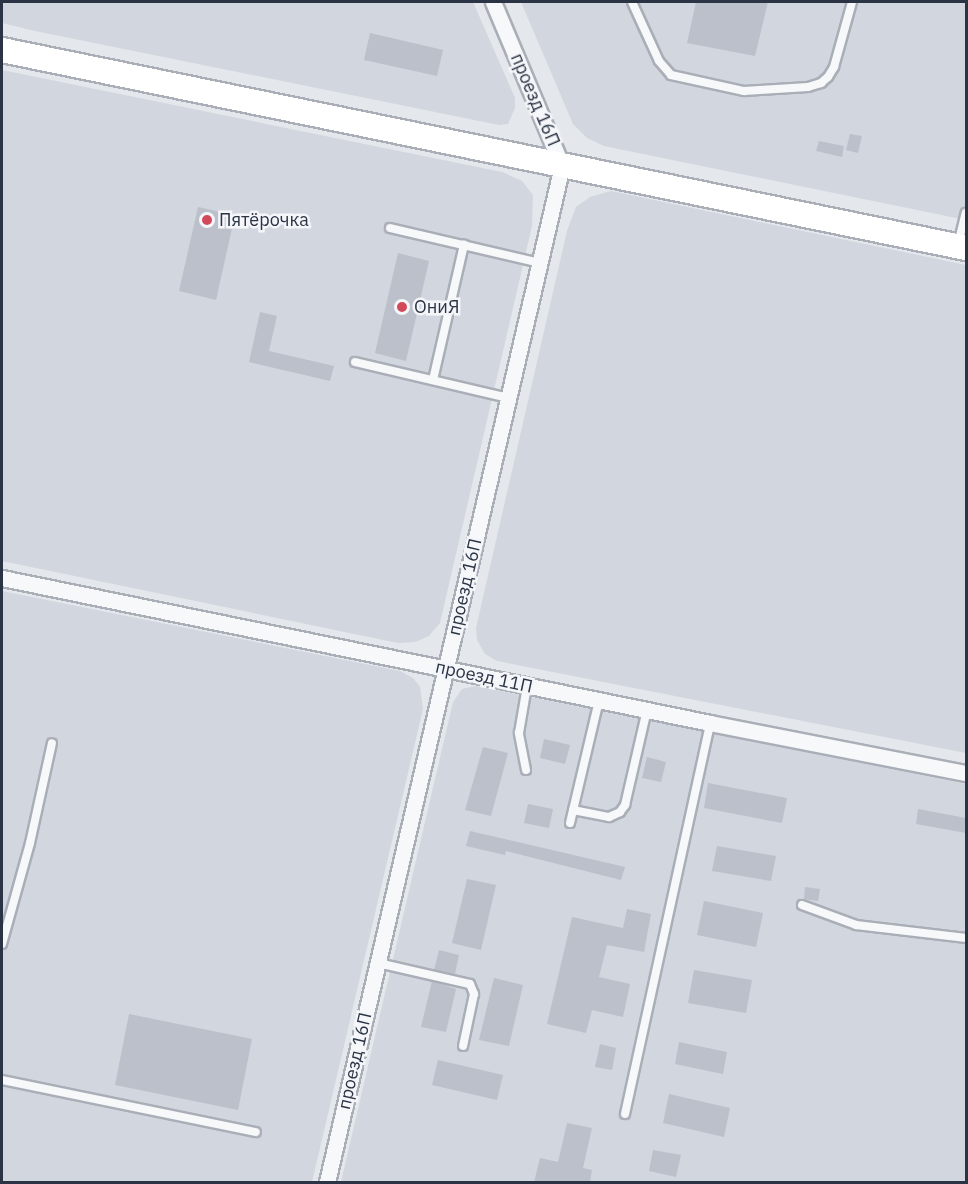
<!DOCTYPE html>
<meta charset="utf-8">
<style>
body{margin:0}
#map{position:relative;width:968px;height:1184px;overflow:hidden;background:#e4e7ec;font-family:"IBM Plex Sans",sans-serif}
div>[style]{position:absolute}
[style*='--x']{left:calc(var(--x)*1px);top:calc(var(--y)*1px);width:calc(var(--w)*1px);rotate:calc(var(--a)*1deg)}
.built>*{inset:0;background:#d2d6de}
.building>*{inset:0;background:#bbc0ca}
.roads{filter:drop-shadow(2px 0 #a9aeb7) drop-shadow(-2px 0 #a9aeb7) drop-shadow(0 2px #a9aeb7) drop-shadow(0 -2px #a9aeb7)}
.service>*{height:8px;margin:-4px;padding:0 4px;transform-origin:4px;border-radius:4px;background:#f7f8fa}
.minor>*{height:15px;margin:-7.5px;padding:0 7.5px;transform-origin:7.5px;border-radius:7.5px;background:#f7f8fa}
.trunk>*{height:24px;margin:-12px;padding:0 12px;transform-origin:12px;border-radius:12px;background:#fff}
.dots>*{width:16px;height:16px;translate:-50% -50%;box-sizing:border-box;border:3px solid #f4f6f9;border-radius:50%}
span{translate:-50% -50%;white-space:nowrap;text-align:center;line-height:1.15;-webkit-text-stroke:5px #f4f6f9;paint-order:stroke}
.street-label{font-size:18px;color:#2b3445}
.poi-label{font-size:18px;color:#2b3445}
.left{translate:0 -50%;text-align:left}
.frame{position:absolute;inset:0;border:3px solid #2b3445;pointer-events:none}
</style>
<div id="map">
<div class="built">
<i style="clip-path:polygon(2px 2px,473px 2px,515px 98px,515px 108px,508px 124px,499px 125px,35px 31px,2px 23px)"></i>
<i style="clip-path:polygon(521px 2px,966px 2px,966px 220px,604px 146px,587px 138px,573px 124px)"></i>
<i style="clip-path:polygon(2px 70px,502px 172px,522px 181px,533px 195px,532px 226px,440px 623px,429px 636px,415px 642px,398px 643px,2px 561px)"></i>
<i style="clip-path:polygon(611px 191px,966px 265px,966px 753px,497px 661px,485px 654px,477px 640px,476px 628px,567px 231px,576px 207px,590px 197px)"></i>
<i style="clip-path:polygon(2px 591px,400px 671px,413px 678px,420px 687px,423px 709px,312px 1182px,2px 1182px)"></i>
<i style="clip-path:polygon(476px 686px,966px 784px,966px 1182px,341px 1182px,453px 702px,462px 689px)"></i>
</div>
<div class="building">
<i style="clip-path:polygon(696px 2px,768px 2px,755px 56px,687px 43px)"></i>
<i style="clip-path:polygon(370px 33px,443px 50px,437px 76px,364px 60px)"></i>
<i style="clip-path:polygon(850px 134px,862px 136px,858px 153px,846px 150px)"></i>
<i style="clip-path:polygon(819px 141px,844px 146px,842px 157px,816px 151px)"></i>
<i style="clip-path:polygon(198px 207px,235px 215px,216px 300px,179px 291px)"></i>
<i style="clip-path:polygon(398px 253px,429px 261px,406px 361px,375px 353px)"></i>
<i style="clip-path:polygon(260px 312px,277px 316px,269px 351px,334px 366px,330px 381px,249px 362px)"></i>
<i style="clip-path:polygon(544px 739px,570px 745px,565px 764px,540px 758px)"></i>
<i style="clip-path:polygon(483px 747px,508px 753px,491px 816px,465px 810px)"></i>
<i style="clip-path:polygon(647px 757px,666px 762px,661px 782px,642px 778px)"></i>
<i style="clip-path:polygon(708px 783px,787px 798px,782px 823px,704px 808px)"></i>
<i style="clip-path:polygon(528px 804px,553px 809px,549px 828px,524px 823px)"></i>
<i style="clip-path:polygon(918px 809px,966px 818px,966px 833px,916px 824px)"></i>
<i style="clip-path:polygon(470px 831px,625px 867px,621px 880px,506px 851px,505px 855px,466px 846px)"></i>
<i style="clip-path:polygon(717px 846px,776px 856px,771px 881px,712px 871px)"></i>
<i style="clip-path:polygon(467px 879px,496px 885px,481px 950px,452px 943px)"></i>
<i style="clip-path:polygon(805px 887px,820px 889px,818px 901px,804px 899px)"></i>
<i style="clip-path:polygon(704px 901px,763px 913px,756px 947px,697px 935px)"></i>
<i style="clip-path:polygon(627px 909px,651px 914px,644px 952px,607px 945px,599px 977px,630px 984px,623px 1017px,592px 1010px,586px 1033px,547px 1024px,572px 917px,623px 928px)"></i>
<i style="clip-path:polygon(439px 950px,459px 955px,455px 974px,434px 970px)"></i>
<i style="clip-path:polygon(694px 970px,752px 980px,746px 1013px,688px 1003px)"></i>
<i style="clip-path:polygon(494px 978px,523px 985px,509px 1046px,479px 1040px)"></i>
<i style="clip-path:polygon(432px 981px,456px 989px,446px 1032px,421px 1027px)"></i>
<i style="clip-path:polygon(129px 1014px,252px 1039px,238px 1110px,115px 1085px)"></i>
<i style="clip-path:polygon(679px 1042px,727px 1052px,723px 1074px,675px 1064px)"></i>
<i style="clip-path:polygon(600px 1044px,616px 1048px,612px 1070px,595px 1067px)"></i>
<i style="clip-path:polygon(438px 1060px,503px 1075px,497px 1100px,432px 1085px)"></i>
<i style="clip-path:polygon(669px 1094px,730px 1108px,724px 1137px,663px 1123px)"></i>
<i style="clip-path:polygon(567px 1123px,592px 1128px,583px 1168px,592px 1170px,590px 1182px,534px 1182px,540px 1158px,558px 1162px)"></i>
<i style="clip-path:polygon(653px 1150px,681px 1155px,676px 1177px,649px 1171px)"></i>
</div>
<div class="roads">
<div class="service">
<i style="--x:632;--y:2;--w:65;--a:65.4"></i>
<i style="--x:659;--y:61;--w:18;--a:49"></i>
<i style="--x:671;--y:75;--w:75;--a:12.4"></i>
<i style="--x:744;--y:91;--w:64;--a:-3.6"></i>
<i style="--x:808;--y:87;--w:14;--a:-17"></i>
<i style="--x:821;--y:83;--w:9;--a:-41"></i>
<i style="--x:828;--y:77;--w:12;--a:-59"></i>
<i style="--x:834;--y:67;--w:67;--a:-74.5"></i>
<i style="--x:390;--y:228;--w:154;--a:13.1"></i>
<i style="--x:958;--y:244;--w:32;--a:-76"></i>
<i style="--x:355;--y:362;--w:158;--a:13.2"></i>
<i style="--x:433;--y:380;--w:139;--a:-77.1"></i>
<i style="--x:526;--y:770;--w:38;--a:-101"></i>
<i style="--x:519;--y:733;--w:48;--a:-80.3"></i>
<i style="--x:573;--y:810;--w:37;--a:11"></i>
<i style="--x:609;--y:817;--w:12;--a:-24"></i>
<i style="--x:620;--y:812;--w:9;--a:-54"></i>
<i style="--x:625;--y:805;--w:98;--a:-77"></i>
<i style="--x:570;--y:823;--w:126;--a:-76.7"></i>
<i style="--x:802;--y:905;--w:58;--a:20.3"></i>
<i style="--x:856;--y:925;--w:111;--a:6.7"></i>
<i style="--x:2;--y:944;--w:105;--a:-74.5"></i>
<i style="--x:30;--y:843;--w:102;--a:-77.6"></i>
<i style="--x:378;--y:963;--w:94;--a:12.9"></i>
<i style="--x:470;--y:984;--w:11;--a:68"></i>
<i style="--x:474;--y:994;--w:53;--a:101.9"></i>
<i style="--x:2;--y:1080;--w:259;--a:11.6"></i>
<i style="--x:625;--y:1114;--w:400;--a:-77.7"></i>
</div>
<div class="minor">
<i style="--x:2;--y:578;--w:723;--a:11.57"></i>
<i style="--x:710;--y:723;--w:261;--a:11.1"></i>
<i style="--x:327;--y:1182;--w:1043;--a:-76.98"></i>
<i style="--x:562;--y:166;--w:178;--a:-112.8"></i>
</div>
<div class="trunk">
<i style="--x:2;--y:50;--w:984;--a:11.61"></i>
</div>
</div>
<div class="dots">
<i style="left:207px;top:220px;background:#d1495b"></i>
<i style="left:402px;top:307px;background:#d1495b"></i>
</div>
<div class="street-label">
<span style="left:535px;top:100px;rotate:67deg">проезд 16П</span>
<span style="left:465px;top:587px;rotate:-77deg">проезд 16П</span>
<span style="left:484px;top:677px;rotate:12deg">проезд 11П</span>
<span style="left:355px;top:1061px;rotate:-77deg">проезд 16П</span>
</div>
<div class="poi-label">
<span class="left" style="left:219px;top:220px">Пятёрочка</span>
<span class="left" style="left:414px;top:307px">ОниЯ</span>
</div>
<div class="frame"></div>
</div>
